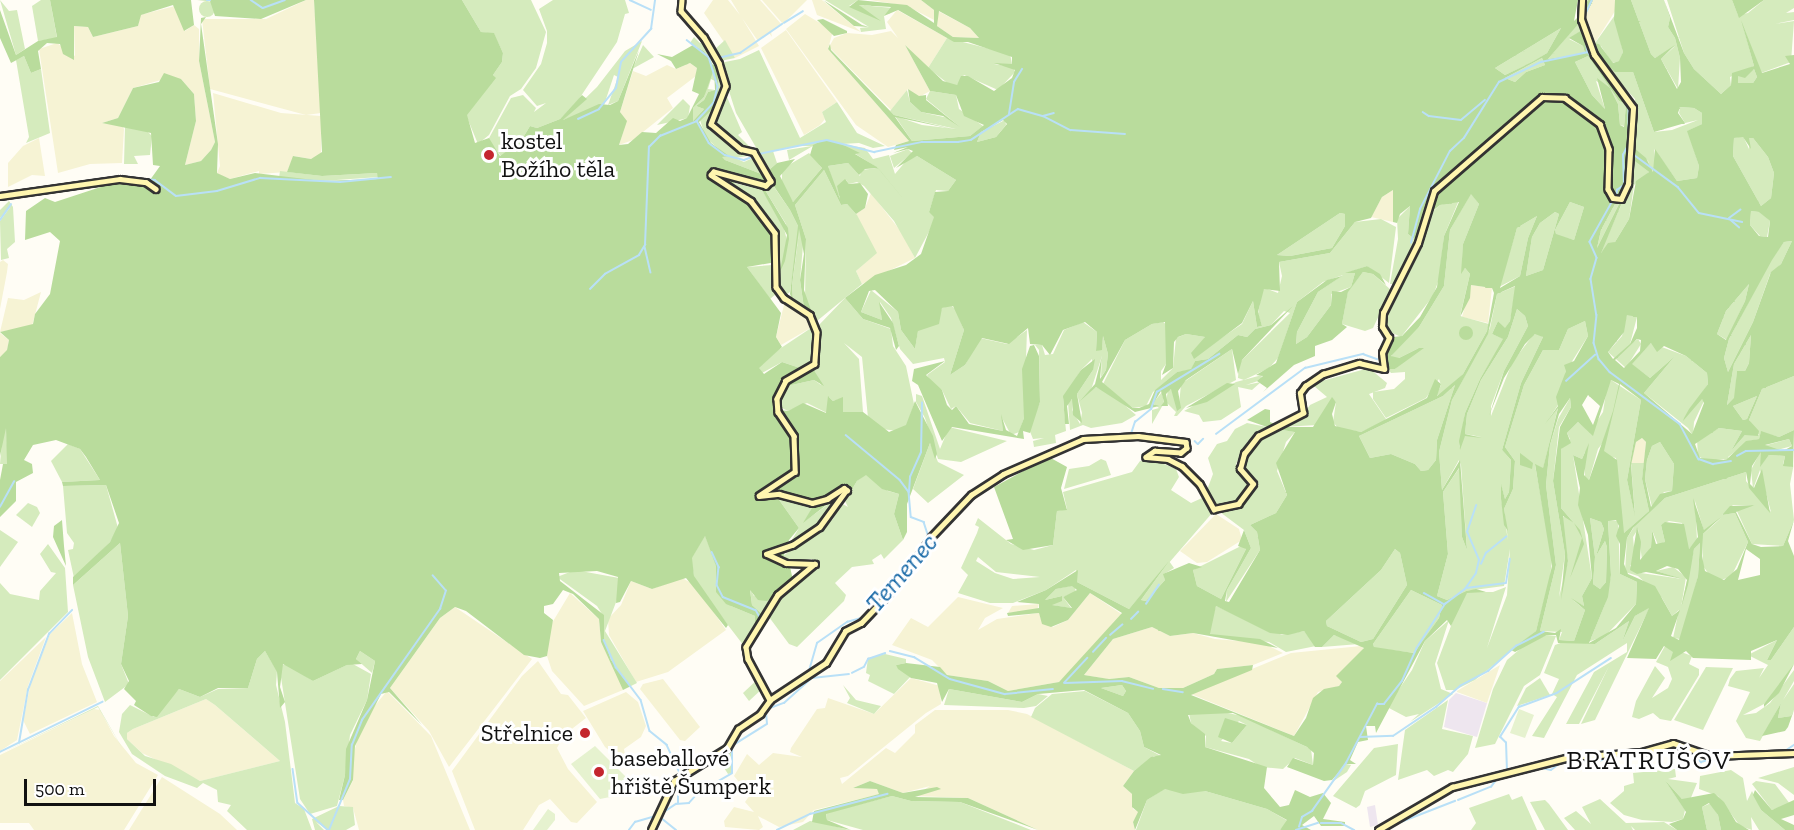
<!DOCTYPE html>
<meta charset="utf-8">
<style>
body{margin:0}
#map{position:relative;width:1794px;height:830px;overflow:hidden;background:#fffdf5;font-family:"Zilla Slab",serif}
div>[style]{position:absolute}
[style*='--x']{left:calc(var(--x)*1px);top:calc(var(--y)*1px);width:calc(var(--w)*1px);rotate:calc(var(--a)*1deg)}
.industrial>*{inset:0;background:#eee6ef}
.farmland>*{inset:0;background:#f6f3d4}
.green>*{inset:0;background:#d5ebbd}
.round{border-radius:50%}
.forest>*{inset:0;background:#b9dc9c}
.pitch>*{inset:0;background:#e6f2cf}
.stream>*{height:1.5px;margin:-0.75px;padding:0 0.75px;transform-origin:0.75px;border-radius:0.75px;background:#b9e0f7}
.roads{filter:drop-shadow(2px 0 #333) drop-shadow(-2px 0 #333) drop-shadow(0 2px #333) drop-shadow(0 -2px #333)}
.secondary>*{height:4.5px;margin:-2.25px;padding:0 2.25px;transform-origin:2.25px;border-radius:2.25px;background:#fff6b0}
.dots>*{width:16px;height:16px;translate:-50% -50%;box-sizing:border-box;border:3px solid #fff;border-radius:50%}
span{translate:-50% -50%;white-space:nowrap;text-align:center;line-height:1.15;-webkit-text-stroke:6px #fff;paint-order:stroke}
.poi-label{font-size:24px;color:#111}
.left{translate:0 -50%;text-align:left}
.right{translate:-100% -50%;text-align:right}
.water-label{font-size:26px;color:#1768a6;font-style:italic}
.quarter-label{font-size:27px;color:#111;letter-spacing:1.5px}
.scale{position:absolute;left:24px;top:779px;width:132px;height:27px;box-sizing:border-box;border:3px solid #111;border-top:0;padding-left:8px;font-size:18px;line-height:21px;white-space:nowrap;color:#111;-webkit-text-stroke:4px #fff;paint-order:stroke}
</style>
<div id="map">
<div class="industrial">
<i style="clip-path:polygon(1456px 693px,1487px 703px,1477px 737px,1444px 727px,1449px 700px)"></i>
<i style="clip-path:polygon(1375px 805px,1378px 825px,1370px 827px,1367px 807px)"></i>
</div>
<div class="farmland">
<i style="clip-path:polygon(306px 0,314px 0,321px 113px,306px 115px,210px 89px,202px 19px,266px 19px)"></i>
<i style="clip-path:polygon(713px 0,728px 0,740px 15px,731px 0,760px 0,782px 25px,771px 32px,772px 37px,769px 33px,758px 41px,742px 18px,759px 46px,735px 58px,704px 13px)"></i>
<i style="clip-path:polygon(762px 0,807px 0,783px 24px)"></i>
<i style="clip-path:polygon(812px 0,822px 0,861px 32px,817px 15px)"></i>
<i style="clip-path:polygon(870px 0,921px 0,934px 10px,936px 21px,907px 6px)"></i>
<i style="clip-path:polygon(1593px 0,1615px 0,1617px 8px,1593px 46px,1585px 16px)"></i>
<i style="clip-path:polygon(175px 6px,185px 31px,194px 25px,199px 29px,199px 61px,215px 142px,211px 150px,201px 161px,185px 165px,196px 121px,194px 94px,181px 79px,161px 80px,133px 88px,118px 118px,102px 123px,122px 125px,124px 129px,122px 163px,90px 164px,58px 173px,39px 49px,57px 43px,75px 56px,74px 26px,88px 27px,93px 37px,138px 26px,140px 15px)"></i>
<i style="clip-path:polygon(897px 10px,947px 38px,928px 68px,905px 45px,930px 91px,919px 97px,908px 89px,891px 110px,829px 47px,834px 38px,847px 33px,872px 35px,891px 31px,898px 38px,887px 22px)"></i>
<i style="clip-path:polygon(938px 11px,970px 28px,979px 38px,953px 37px,937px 26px)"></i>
<i style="clip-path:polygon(805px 14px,833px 31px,828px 49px,909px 141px,888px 147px,856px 125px,786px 29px)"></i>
<i style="clip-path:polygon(786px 30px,837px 102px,822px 112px,825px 119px,820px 125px,804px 135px,761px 48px)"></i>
<i style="clip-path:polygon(690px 63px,697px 68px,696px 76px,667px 98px,673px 108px,633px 140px,619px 145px,624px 129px,620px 112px,633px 71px,646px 76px,667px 65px,676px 69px)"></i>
<i style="clip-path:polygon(213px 93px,281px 113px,321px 116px,321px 155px,311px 159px,294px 156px,287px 172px,259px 174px,259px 171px,230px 179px,222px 176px,217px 173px,220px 166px)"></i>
<i style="clip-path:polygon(39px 138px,45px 176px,32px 175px,8px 187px,8px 163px,23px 146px)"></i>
<i style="clip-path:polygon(1393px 190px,1393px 222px,1371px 217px,1382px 197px)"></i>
<i style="clip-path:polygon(871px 193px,902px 233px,915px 258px,862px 284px,856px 271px,876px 253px,856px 214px,865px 208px)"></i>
<i style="clip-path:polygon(3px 260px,8px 264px,7px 272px,0 309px,0 262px)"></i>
<i style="clip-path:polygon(1471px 285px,1492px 288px,1488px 323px,1462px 317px)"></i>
<i style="clip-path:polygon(41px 292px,32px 326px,0 332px,8px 298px,24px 300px)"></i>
<i style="clip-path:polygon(785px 301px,808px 315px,814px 326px,781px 345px,776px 337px)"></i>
<i style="clip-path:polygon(0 333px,9px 340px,7px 351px,0 357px)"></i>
<i style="clip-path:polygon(1642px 438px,1646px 442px,1644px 463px,1631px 463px,1636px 442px)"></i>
<i style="clip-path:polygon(1216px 514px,1239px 529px,1242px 540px,1207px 562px,1197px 563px,1180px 551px)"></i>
<i style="clip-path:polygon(682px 578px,695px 585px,726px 630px,668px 672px,636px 682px,609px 635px,608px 619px,621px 605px,631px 581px,652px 589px)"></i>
<i style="clip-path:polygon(570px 593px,599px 619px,601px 642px,624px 686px,623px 690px,584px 706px,552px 671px,547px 656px,549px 628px)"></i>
<i style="clip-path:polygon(1090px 593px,1123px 615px,1059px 682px,1008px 691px,988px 681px,947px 675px,932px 660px,892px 645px,911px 618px,928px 627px,958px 597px,1003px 608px,985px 618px,978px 630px,997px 619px,1039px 613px,1041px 619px,1053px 627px,1068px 620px)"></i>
<i style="clip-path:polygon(1039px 604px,1037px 610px,1008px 613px,1012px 606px)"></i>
<i style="clip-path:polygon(455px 607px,532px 659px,449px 767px,429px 731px,390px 688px,440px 618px)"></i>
<i style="clip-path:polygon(72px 613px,82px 664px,97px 702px,30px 734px,23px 720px,31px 682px,50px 634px)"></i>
<i style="clip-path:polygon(1152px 627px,1170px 636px,1193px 633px,1215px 639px,1263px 643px,1283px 653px,1253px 665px,1217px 669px,1214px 674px,1183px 688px,1159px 688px,1129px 677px,1108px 679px,1084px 675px,1113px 639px)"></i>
<i style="clip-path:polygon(46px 637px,28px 686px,17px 740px,0 751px,0 681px)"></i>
<i style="clip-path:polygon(1361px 646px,1364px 649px,1337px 676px,1342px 682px,1339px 686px,1318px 692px,1294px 736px,1191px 694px,1291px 653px)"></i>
<i style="clip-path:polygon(538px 661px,561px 694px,568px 695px,586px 718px,564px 735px,557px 748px,568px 769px,597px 802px,577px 823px,571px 822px,550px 799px,539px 805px,523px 830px,475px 830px,452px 771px,522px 676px)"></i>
<i style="clip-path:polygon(1500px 665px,1487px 703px,1457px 692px,1457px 691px)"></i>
<i style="clip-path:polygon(911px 678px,940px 686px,941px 704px,926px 713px,848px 776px,840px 778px,842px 784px,886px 748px,895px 753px,915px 733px,915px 725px,935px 710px,1008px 710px,1027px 714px,1134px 771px,1123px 786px,1132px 794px,1133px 809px,1139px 812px,1133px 822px,1135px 830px,1038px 830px,968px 798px,914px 796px,930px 786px,903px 793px,870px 781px,853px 788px,877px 789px,880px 794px,814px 810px,803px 822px,779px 827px,758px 816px,763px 827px,759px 830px,725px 827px,724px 821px,734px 807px,754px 812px,745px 802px,750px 795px,734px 776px,747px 754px,759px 765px,773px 753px,802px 757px,790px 752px,791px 748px,817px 709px,825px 708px,828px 698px,874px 714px)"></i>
<i style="clip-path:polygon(663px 679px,700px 727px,685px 741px,680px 740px,640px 689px,643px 684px)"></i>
<i style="clip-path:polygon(387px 691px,431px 736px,470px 830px,359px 830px,353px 808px,344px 806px,343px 800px,353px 781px,352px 761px,358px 737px,367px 715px)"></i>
<i style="clip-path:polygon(626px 692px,638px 702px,646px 726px,641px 737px,624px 749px,625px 755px,618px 758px,605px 747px,583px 711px)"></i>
<i style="clip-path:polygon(206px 699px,215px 705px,280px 761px,200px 781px,142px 753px,127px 739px,127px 733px,133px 729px)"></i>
<i style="clip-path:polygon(94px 709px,100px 710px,114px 736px,136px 763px,158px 775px,124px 830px,34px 830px,29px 823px,0 823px,0 755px)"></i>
<i style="clip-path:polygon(162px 777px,220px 814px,237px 830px,129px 830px)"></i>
</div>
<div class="green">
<i style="clip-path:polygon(0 0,9px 11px,17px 10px,25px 49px,16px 55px)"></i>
<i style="clip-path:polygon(41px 0,50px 0,57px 38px,38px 41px,32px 6px)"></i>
<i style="clip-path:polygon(462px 0,531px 0,546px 32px,536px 68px,521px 89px,510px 96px,489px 135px,478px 144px,466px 115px,495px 78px,493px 75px,502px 62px,503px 53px,494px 34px,481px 32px)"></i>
<i style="clip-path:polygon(553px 0,625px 0,629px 13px,625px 14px,617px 42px,579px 99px,560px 119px,537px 128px,530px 126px,521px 141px,501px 156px,488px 140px,511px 98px,523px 95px,536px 108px,534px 112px,546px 103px,537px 106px,523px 90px,541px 64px,547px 43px,547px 31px,539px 9px)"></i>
<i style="clip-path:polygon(825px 0,858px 0,849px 6px,868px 13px,859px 5px,893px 8px,884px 16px,886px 29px,861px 32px,860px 28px,869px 27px)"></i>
<i style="clip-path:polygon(1631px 0,1664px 0,1670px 18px,1668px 27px,1675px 38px,1680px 58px,1678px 89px,1661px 59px,1675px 46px,1655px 58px,1651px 54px)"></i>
<i style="clip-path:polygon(1667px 0,1732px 0,1738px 15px,1748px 13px,1764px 0,1794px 0,1794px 8px,1786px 13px,1794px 12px,1794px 20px,1775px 24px,1794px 21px,1791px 62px,1761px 73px,1743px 26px,1754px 66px,1730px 77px,1731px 85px,1721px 94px,1694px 69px,1684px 53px)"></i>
<i class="round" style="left:199px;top:1px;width:16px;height:16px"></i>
<i style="clip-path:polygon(1615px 15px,1623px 52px,1620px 61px,1612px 63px,1601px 46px,1593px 46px)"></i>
<i style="clip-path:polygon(1580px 21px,1582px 30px,1569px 39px,1583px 46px,1585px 53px,1548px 59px)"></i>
<i style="clip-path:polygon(1561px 28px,1547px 53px,1533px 62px,1505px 75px,1495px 68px)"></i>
<i style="clip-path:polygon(694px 37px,700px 43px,704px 40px,716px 62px,714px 65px,704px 51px,690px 43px)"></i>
<i style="clip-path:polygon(947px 38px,1010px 54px,1012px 64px,994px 64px,1013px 67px,1015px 72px,998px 90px,964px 75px,957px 85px,950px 85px,928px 68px)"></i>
<i style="clip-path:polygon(725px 40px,735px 58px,720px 61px,714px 50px)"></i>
<i style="clip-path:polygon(642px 41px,618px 101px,608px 105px,618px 77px,614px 75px,604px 105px,563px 120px,597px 87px,625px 51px)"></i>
<i style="clip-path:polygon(643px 45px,654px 57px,634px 68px,633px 68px)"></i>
<i style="clip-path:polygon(759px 50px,800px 138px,826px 122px,822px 112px,837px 102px,857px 133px,885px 146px,873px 148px,859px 143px,841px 144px,865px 148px,873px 159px,889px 155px,895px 174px,906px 161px,917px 156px,956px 180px,948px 191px,936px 190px,929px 212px,935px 214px,932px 226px,915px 258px,894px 221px,864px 186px,857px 182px,849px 184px,846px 180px,842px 198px,836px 193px,828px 166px,848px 163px,860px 176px,861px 170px,878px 168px,854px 153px,858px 153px,823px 140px,789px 160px,787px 150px,812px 146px,795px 146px,773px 151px,777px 163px,769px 170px,736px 113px,720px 63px,740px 59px)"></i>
<i style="clip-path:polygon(24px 56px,31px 73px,41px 69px,50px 133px,26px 143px,29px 137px,16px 60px)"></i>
<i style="clip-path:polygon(1588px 56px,1619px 101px,1626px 104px,1624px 126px,1620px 125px,1618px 104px,1610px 88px,1596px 81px,1605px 109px,1592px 95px,1575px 62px)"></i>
<i style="clip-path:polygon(1596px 56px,1612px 70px,1633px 72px,1654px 132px,1672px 130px,1698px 120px,1685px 123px,1679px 113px,1680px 107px,1694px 108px,1702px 113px,1702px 124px,1688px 131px,1699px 166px,1697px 178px,1677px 181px,1654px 149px,1656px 172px,1651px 170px,1648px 161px,1633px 148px,1635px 99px)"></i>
<i style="clip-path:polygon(1542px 58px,1545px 65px,1526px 72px,1515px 82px,1505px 78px)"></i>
<i style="clip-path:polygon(717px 64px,724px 90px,718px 101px,714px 69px,715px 81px,711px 79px,708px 89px,715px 90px,708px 92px,704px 100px,696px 106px,704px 109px,693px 121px,693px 108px,704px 97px,709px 74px)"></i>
<i style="clip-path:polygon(1754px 69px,1757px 77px,1753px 83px,1738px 83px,1738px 76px)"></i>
<i style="clip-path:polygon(907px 90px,910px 102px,921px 112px,948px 118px,960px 127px,926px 99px,930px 91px,956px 95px,959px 109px,983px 126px,970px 136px,912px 141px,895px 116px,922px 125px,956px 129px,894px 115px,890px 111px)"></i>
<i style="clip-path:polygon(727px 97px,742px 132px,738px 135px,752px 149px,741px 149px,713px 124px)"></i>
<i style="clip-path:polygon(683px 99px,690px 106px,688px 118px,657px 125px)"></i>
<i style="clip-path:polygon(719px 103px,710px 116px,711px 128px,737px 151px,754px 155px,735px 158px,744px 162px,755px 157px,769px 177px,725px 160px,721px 157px,726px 155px,706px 138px,700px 120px)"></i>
<i style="clip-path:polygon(1005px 120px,1006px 125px,996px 137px,977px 142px,981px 132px)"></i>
<i style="clip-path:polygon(125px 127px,147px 131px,152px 136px,150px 155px,134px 156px,138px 164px,124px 164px)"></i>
<i style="clip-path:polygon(1743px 136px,1749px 149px,1749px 137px,1753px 138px,1768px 157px,1774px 173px,1771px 198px,1761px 206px,1733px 156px,1734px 138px)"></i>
<i style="clip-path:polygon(908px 149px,912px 153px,894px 168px,890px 156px)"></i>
<i style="clip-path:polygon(809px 153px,822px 168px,793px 202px,782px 187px,782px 169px)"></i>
<i style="clip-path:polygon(1632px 158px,1649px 172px,1634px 185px,1629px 219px,1615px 242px,1600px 253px,1623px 201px)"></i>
<i style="clip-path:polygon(824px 170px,841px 205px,847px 204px,857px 215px,877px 253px,856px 271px,862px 284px,817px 321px,805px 300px,806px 239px,795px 205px)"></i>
<i style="clip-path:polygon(280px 171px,322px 176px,377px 173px,379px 177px,322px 181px,279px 178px)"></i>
<i style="clip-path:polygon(731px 182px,762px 190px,783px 224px,788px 245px,786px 224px,765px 190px,772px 184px,790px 210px,800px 230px,803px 245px,800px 280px,804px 308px,793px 301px,792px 286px,799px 232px,790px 292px,785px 296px,777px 286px,778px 232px,727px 188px)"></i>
<i style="clip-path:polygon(1471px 193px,1479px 204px,1463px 244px,1462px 271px,1465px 268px,1470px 274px,1460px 316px,1489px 324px,1487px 331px,1463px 374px,1442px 393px,1436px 396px,1441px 385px,1439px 379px,1426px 398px,1386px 418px,1373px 399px,1373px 392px,1394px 389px,1405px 379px,1405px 372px,1391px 373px,1388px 369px,1395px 369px,1419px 348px,1399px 358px,1392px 358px,1391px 353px,1419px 327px,1444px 286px,1450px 230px)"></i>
<i style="clip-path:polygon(1459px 200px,1444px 236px,1439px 279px,1433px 296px,1401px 337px,1386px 330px,1384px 314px,1417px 253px,1428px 216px,1440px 205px)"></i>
<i style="clip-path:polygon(9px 201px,13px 207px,15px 242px,7px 249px,9px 258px,1px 260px,0 221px,11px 206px,0 218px,0 210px)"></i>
<i style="clip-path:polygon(1570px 202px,1584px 207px,1574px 240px,1556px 235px,1555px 230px)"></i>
<i style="clip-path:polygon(1615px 204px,1619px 204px,1597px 248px,1601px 230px)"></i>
<i style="clip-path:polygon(1410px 206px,1408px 234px,1417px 241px,1395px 284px,1390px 284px,1398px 239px,1397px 219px)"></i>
<i style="clip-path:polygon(1751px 211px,1760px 212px,1770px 221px,1767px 237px,1760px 236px,1750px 225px)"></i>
<i style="clip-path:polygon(1555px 212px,1559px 214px,1543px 270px,1526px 276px,1532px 237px,1540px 223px)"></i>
<i style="clip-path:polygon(1340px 213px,1345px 214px,1345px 226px,1332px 248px,1290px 256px,1277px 255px)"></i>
<i style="clip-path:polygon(1537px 216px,1528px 238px,1520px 276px,1499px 287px,1517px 228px)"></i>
<i style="clip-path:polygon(1381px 219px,1396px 227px,1389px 283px,1367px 266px,1347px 273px,1355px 273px,1351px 287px,1331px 294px,1331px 305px,1307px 337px,1296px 344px,1297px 332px,1318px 292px,1343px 275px,1323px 282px,1297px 302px,1278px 358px,1269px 368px,1244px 380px,1238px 378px,1239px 363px,1290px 313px,1284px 311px,1271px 325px,1255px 329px,1247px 337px,1238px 335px,1208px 359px,1195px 361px,1191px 370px,1177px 372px,1153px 392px,1146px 406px,1133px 408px,1103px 384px,1125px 340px,1152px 324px,1163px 322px,1167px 325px,1166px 364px,1161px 371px,1161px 380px,1173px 368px,1176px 338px,1186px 334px,1205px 337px,1195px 356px,1242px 324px,1253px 301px,1257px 327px,1262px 326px,1258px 314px,1262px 291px,1265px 288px,1278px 293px,1282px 276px,1279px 262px,1330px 253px,1355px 222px)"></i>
<i style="clip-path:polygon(1792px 241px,1781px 264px,1770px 274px,1753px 322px,1728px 372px,1724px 358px,1729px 339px,1771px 260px,1784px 242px)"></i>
<i style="clip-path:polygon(772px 265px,776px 294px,770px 299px,747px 267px)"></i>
<i style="clip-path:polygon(1363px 272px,1373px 274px,1391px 290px,1373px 328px,1365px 331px,1342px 324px,1348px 291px)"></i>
<i style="clip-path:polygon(1749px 284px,1745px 301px,1727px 340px,1717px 334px,1726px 311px)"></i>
<i style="clip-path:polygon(1516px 286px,1510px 321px,1505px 329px,1498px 321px,1492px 334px,1504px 339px,1480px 379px,1465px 413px,1459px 448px,1465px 435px,1482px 437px,1465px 434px,1467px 414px,1481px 380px,1508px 337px,1517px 309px,1525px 316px,1528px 326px,1504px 371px,1491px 406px,1491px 416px,1512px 363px,1533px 335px,1538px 333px,1543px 337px,1521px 383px,1502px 450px,1511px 460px,1509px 492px,1505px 499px,1501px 485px,1501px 499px,1508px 540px,1504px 509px,1513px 489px,1515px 461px,1505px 447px,1524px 385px,1543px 350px,1559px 350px,1568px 329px,1585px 321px,1588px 336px,1566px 371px,1558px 405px,1548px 420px,1558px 407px,1543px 469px,1535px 465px,1552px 559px,1550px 578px,1536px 631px,1475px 680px,1455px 690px,1446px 690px,1437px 663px,1457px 610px,1467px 592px,1493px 592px,1506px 587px,1487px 648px,1507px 595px,1510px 549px,1504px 586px,1466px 591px,1447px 600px,1437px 596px,1448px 554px,1443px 492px,1460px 467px,1462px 537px,1467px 550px,1461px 465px,1459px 460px,1442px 490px,1439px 452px,1452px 400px,1490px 328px,1497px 294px)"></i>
<i style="clip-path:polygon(871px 290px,898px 312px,901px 330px,915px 349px,918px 330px,937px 320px,942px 308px,951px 305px,956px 310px,964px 330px,950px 375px,965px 365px,980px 338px,1007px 344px,1027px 330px,1024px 418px,1019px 432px,1011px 435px,1002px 418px,1003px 431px,970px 423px,956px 406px,951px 409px,942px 390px,933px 385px,927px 375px,945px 362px,944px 358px,913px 364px,900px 349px,891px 318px,880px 302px,882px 320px,861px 312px)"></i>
<i style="clip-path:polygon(845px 298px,863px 319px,891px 329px,893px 346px,906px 366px,914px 404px,907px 425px,899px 431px,881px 429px,868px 418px,862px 357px,844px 343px,859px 359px,863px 412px,856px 415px,843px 412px,843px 398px,833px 401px,829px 397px,827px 413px,807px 403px,788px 411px,778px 406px,787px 386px,814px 380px,821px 385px,812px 368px,819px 359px,818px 326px)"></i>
<i style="clip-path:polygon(1627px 314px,1637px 317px,1630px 344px,1638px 339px,1641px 344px,1626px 368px,1608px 352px,1622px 336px)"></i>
<i style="clip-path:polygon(1083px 322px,1097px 332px,1096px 351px,1102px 348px,1103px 336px,1108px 354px,1106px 370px,1101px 377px,1102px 356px,1091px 390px,1096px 387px,1113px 395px,1136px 415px,1122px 423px,1091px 428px,1083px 425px,1070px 430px,1068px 402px,1073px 399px,1072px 410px,1080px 424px,1082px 413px,1077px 394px,1093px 370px,1092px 359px,1081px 370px,1063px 399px,1066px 431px,1055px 435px,1056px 443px,1034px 447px,1033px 441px,1044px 438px,1033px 439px,1029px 429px,1040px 402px,1039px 350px,1035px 345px,1042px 345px,1045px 355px,1053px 354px,1064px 330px)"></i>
<i style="clip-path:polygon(811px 328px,815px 336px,814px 360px,810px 364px,800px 368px,782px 362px,762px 373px,758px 368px,778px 350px)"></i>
<i style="clip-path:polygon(1751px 335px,1749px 363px,1745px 371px,1737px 371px,1735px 398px,1727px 405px,1734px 364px)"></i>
<i style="clip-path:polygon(1651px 343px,1686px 356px,1707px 373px,1708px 384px,1692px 408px,1701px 398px,1704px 401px,1694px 422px,1693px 436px,1688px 428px,1644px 393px,1675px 356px,1650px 378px,1631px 364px)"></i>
<i style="clip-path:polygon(1232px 349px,1236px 380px,1186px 406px,1177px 416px,1174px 416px,1176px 412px,1166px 402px,1168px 390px,1172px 389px,1179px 405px,1181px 384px)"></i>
<i style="clip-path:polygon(1369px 368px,1387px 383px,1385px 388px,1369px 394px,1386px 419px,1383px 422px,1361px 432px,1338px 428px,1333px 422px,1336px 402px,1332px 398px,1317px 425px,1282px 427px,1300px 419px,1310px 405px,1327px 397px,1314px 386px,1304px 391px,1311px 384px)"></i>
<i style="clip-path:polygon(1262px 375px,1261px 380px,1246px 385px,1261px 382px,1252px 390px,1238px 387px,1241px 407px,1221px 420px,1203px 422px,1199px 415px,1184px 411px,1236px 382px)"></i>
<i style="clip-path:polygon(1794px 376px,1794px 430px,1779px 437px,1761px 432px,1759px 439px,1749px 441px,1728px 457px,1737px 472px,1753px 458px,1746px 470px,1735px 475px,1724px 459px,1707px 461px,1698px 456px,1697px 440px,1719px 428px,1742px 431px,1731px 451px,1745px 435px,1759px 435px,1749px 420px,1762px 389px)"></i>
<i style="clip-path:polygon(1611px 380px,1641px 400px,1627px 480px,1635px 515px,1631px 463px,1644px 463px,1642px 479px,1649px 511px,1623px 534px,1616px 458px,1604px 455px,1604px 441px,1598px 449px,1589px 480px,1585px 478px,1585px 452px,1582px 459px,1573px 455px,1592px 578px,1582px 596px,1584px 606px,1573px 600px,1585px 610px,1574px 641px,1559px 640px,1562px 632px,1540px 631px,1556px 565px,1546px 485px,1550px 445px,1558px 419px,1570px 398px,1571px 407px,1559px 427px,1553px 481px,1565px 554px,1559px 597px,1568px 561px,1561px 519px,1565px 516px,1574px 523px,1561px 508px,1561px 449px,1570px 439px,1567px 433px,1578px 422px,1590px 432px,1603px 412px,1607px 386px)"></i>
<i style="clip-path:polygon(1455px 385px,1437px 440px,1436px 460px,1428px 470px,1421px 471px,1415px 464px,1391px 454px,1370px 458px,1359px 436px,1443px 396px)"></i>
<i style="clip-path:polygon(1162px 392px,1164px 403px,1152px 424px,1152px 410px,1159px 408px,1153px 403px)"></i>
<i style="clip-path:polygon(916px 394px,922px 396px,940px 449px,949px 427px,1007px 441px,961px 462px,938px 459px,925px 418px,916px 402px)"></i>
<i style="clip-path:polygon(1757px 396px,1747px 419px,1743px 420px,1733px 406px)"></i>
<i style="clip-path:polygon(1247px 423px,1267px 427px,1248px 441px,1236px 464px,1250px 487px,1238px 500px,1216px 507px,1207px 490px,1213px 474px,1208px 458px,1217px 444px,1227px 441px,1235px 429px)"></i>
<i style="clip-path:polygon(6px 428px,8px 464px,0 464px,3px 429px)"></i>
<i style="clip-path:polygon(1275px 429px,1295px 432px,1286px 442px,1277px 471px,1287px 495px,1276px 513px,1250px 525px,1257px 532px,1260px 550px,1226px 602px,1227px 590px,1251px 548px,1244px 530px,1220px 512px,1240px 505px,1252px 493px,1255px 482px,1245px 473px,1243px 464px,1252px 445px)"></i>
<i style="clip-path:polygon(1789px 439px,1792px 446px,1763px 454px,1760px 466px,1769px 455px,1785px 456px,1783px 464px,1793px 467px,1794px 463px,1790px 484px,1794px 520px,1783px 546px,1752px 544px,1736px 509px,1755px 505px,1733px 505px,1722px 515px,1735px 513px,1748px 542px,1731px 577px,1720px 580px,1711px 577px,1703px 566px,1702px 535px,1721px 518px,1704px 531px,1695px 501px,1697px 540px,1688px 550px,1682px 523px,1669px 521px,1661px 525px,1665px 542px,1658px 545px,1652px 530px,1651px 547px,1642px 560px,1638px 529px,1633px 537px,1635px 558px,1630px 566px,1641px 573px,1682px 579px,1656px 571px,1673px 567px,1686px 577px,1681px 608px,1694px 549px,1700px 543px,1698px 576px,1685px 628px,1680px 639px,1673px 638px,1679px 610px,1672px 616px,1662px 598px,1638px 576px,1625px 572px,1627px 538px,1636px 524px,1665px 498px,1746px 472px,1746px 481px,1771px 512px,1760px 470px,1753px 489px,1751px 470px,1763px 446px)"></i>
<i style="clip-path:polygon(1660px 442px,1674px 464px,1672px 491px,1664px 492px,1652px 507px,1645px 479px,1647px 460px,1652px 446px)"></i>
<i style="clip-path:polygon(930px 443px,938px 462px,964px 475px,928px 503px,913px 489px)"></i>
<i style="clip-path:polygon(68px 444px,80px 449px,100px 480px,62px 482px,51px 461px)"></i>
<i style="clip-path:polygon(1101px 459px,1106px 461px,1111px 475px,1064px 489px,1069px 469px,1089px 466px)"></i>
<i style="clip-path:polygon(evenodd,1140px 461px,1159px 462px,1176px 469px,1179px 477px,1171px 490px,1191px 503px,1202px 498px,1213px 512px,1129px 609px,1077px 582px,1076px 570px,1046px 590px,1013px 603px,990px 603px,958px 593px,968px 575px,961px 568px,977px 533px,979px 527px,975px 525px,978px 518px,1011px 544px,1034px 550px,1053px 545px,1057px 511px,1067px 509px,1063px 492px,1132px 472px,1140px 461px,978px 557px,996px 572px,1040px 577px,1013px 579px,995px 573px,976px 561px,978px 557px)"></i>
<i style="clip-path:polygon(866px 474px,888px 491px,899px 494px,894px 514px,903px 540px,884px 559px,881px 554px,872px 560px,874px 564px,852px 567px,835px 583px,846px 595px,844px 601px,797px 647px,789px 644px,769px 617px,780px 595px,818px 563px,812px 559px,788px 562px,783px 556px,833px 519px,841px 503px,848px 507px,845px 501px,857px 481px)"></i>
<i style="clip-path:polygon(106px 485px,118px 528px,110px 542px,74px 578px,68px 550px,73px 549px,74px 543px,67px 533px,63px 486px)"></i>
<i style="clip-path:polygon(845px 492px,822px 522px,790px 543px,799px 528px,777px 497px,813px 506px,805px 521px)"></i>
<i style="clip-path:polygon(28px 503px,37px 507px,40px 513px,32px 527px,16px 515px)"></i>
<i style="clip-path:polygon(1590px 518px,1601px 522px,1604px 529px,1596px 556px,1605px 541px,1607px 547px,1606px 582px,1600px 589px,1593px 584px,1595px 557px)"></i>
<i style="clip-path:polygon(1608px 520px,1618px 521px,1620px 574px,1637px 582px,1636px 604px,1605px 636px,1582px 644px,1577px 636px,1591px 638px,1605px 604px,1611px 575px)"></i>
<i style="clip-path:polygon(0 530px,18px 542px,0 567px)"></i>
<i style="clip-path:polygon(705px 535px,731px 606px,755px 616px,754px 632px,744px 646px,695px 582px,691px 559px)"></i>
<i style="clip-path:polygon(120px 543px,128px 616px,121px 664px,129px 684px,105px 702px,88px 657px,73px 585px)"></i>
<i style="clip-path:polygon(48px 544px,65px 568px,68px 612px,0 680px,0 583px,10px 594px,39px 600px,40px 591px,56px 573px,51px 572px,40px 554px)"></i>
<i style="clip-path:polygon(1243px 545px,1246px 549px,1221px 599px,1197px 586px,1193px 570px)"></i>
<i style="clip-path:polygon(1395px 549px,1400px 553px,1407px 585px,1373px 639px,1361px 642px,1327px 626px,1326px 621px,1381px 570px)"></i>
<i style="clip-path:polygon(1169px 561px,1174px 568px,1164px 574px,1165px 580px,1146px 601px,1141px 600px)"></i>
<i style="clip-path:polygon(575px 570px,619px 578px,618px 597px,605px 631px,637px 683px,631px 686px,611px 660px,604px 639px,604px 617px,597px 606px,557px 577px)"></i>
<i style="clip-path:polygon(1074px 585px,1076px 592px,1063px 597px,1071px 608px,1051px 605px,1062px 596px,1045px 600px,1056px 589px)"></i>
<i style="clip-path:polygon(750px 589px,754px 596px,774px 598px,764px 616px,752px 605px)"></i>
<i style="clip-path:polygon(1411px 590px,1442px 605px,1439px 618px,1415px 653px,1374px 648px,1373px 644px)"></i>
<i style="clip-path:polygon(1216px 606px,1282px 635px,1304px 631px,1316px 646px,1286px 652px,1269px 642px,1212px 636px,1208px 631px)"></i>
<i style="clip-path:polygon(1650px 607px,1595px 720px,1581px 724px,1609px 666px,1579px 724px,1566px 724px,1594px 672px,1627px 652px,1627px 643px,1577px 675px,1544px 738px,1532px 736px,1557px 697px,1552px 694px,1559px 679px,1544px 673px,1555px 645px,1566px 641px,1595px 644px,1629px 621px,1622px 642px,1635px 616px)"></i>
<i style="clip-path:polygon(1449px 620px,1435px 664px,1441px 689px,1453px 694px,1410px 722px,1419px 714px,1406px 717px,1387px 707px,1412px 670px,1425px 641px)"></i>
<i style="clip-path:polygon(1794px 627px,1794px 664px,1785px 680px,1764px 704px,1743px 715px,1756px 713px,1770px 703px,1794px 670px,1794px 681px,1783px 700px,1794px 684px,1794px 710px,1791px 716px,1778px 718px,1781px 703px,1760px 741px,1746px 738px,1736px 721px,1750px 692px,1728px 686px,1730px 679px,1736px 671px,1764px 668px,1759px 678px,1768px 665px,1748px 655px,1777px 640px,1767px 660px,1771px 660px)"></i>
<i style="clip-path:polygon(1334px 635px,1359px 643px,1359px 644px,1322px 647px)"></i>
<i style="clip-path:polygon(1547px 635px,1556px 636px,1540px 675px,1524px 686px,1495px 744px,1475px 748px,1493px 689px,1507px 660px,1526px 644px)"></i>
<i style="clip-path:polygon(1665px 646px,1692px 656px,1689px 664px,1699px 669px,1699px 675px,1671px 721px,1660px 719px,1653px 713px,1639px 719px,1632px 717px,1636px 701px,1655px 666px,1665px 678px,1652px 698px,1668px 688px,1672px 679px,1668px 667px,1656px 662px)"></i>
<i style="clip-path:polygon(evenodd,265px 651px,277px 671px,276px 685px,285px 722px,295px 803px,304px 809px,312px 830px,247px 830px,227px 811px,231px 805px,218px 802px,217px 790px,203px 783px,197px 788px,165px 776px,132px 754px,119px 732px,122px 714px,130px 705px,154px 717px,179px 689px,200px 697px,218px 689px,248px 688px,257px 659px,265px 651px,206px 699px,215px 705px,280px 761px,200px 781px,171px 764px,145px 756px,127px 739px,127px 733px,133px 729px,206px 699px)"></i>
<i style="clip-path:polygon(360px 651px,375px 661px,372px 673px,356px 659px)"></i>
<i style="clip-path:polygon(885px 654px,906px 659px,906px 663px,896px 665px,912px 675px,894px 694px,868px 681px,870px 675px,866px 673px,868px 658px)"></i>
<i style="clip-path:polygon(351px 663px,371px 674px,367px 700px,350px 735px,345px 775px,337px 806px,310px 814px,300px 799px,280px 671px,282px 665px,287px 664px,313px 681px)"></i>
<i style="clip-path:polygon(1706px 667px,1733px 668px,1703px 730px,1674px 720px)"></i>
<i style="clip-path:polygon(1540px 678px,1550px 695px,1517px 706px,1526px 688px)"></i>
<i style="clip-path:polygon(758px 679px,763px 688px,749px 701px,743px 693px)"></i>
<i style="clip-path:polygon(843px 685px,856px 700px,881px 706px,874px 714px,847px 703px,850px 698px)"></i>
<i style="clip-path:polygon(1122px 685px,1126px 691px,1123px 696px,1101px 688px)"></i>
<i style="clip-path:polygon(949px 689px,1022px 702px,1038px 694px,1048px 696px,1036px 706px,1024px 708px,944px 705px)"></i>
<i style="clip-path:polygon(1085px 691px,1128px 713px,1140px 731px,1144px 747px,1161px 756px,1154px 756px,1134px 771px,1031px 717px,1035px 708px,1052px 694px)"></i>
<i style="clip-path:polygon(1448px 700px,1442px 729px,1473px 736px,1468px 754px,1453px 772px,1448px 770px,1434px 776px,1427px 770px,1398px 780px,1405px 730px)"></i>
<i style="clip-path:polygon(98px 706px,124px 751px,98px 707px,0 754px)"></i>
<i style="clip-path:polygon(evenodd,1223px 712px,1242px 716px,1311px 749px,1313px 765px,1295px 758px,1283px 769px,1261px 767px,1249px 759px,1205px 747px,1206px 736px,1191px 723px,1189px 713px,1223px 712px,1239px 721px,1247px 725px,1232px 743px,1221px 741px,1239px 721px)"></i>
<i style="clip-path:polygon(1398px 744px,1396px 775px,1365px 791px,1360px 805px,1356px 808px,1333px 796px,1374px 748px)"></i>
<i style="clip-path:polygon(731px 747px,732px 773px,728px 774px,721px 763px)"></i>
<i style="clip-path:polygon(1346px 764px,1351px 765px,1347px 772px,1332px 782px)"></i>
<i style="clip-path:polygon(1794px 767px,1794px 795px,1778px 783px,1758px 778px)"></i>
<i style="clip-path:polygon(1675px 769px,1676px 777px,1668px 779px,1697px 783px,1690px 800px,1682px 799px,1664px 779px,1685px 810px,1683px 819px,1672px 822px,1642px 820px,1624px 815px,1610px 803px,1624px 791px,1624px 786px,1634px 783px,1633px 773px)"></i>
<i style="clip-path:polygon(1731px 770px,1743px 778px,1747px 801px,1752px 791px,1761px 810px,1785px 830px,1759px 830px,1751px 817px,1752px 830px,1740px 826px,1718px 796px,1699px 789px,1700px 776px)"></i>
<i style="clip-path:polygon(1756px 781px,1775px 784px,1790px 804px,1772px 810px,1752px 784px)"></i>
<i style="clip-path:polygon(1164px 789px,1205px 791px,1267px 809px,1288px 821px,1280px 830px,1136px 830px,1147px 800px)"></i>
<i style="clip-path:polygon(1509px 794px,1512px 800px,1522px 796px,1537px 830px,1471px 830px,1476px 823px,1469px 808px)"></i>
<i style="clip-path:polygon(892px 796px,911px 801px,960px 802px,1031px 830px,863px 830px,827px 820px,826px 813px)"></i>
<i style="clip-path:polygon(1600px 799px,1626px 823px,1664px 822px,1677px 830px,1635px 830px,1631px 826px,1633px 830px,1575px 830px,1564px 818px,1576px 811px,1591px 824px,1582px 807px)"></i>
<i style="clip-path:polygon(1545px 800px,1549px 804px,1568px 830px,1545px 830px,1530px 802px)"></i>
<i style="clip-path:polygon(1711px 803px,1718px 815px,1721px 830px,1707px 830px,1702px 807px)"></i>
<i style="clip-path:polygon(339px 806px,353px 807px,355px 825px,346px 830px,328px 830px,316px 822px,324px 830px,315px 830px,312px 819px)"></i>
<i style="clip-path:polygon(810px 821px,822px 823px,849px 830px,793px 830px)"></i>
</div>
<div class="forest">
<i style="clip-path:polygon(50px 0,191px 0,194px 25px,184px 31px,173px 5px,141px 15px,138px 26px,93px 37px,88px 27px,74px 26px,74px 60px,63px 54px,60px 44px,47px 43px,38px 51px,41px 69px,31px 73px,24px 56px,11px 63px,0 38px,0 10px,16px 55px,38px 41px,57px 37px)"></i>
<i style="clip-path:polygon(197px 0,306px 0,261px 19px,215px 16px,210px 1px)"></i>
<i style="clip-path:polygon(evenodd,314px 0,462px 0,481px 32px,494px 33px,503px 53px,502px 62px,493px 75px,496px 78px,467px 115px,475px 143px,489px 138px,500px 156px,521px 141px,530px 126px,537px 128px,560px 119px,582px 95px,587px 99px,563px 120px,599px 104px,610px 105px,618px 101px,639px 50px,620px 112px,627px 121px,619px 145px,628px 144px,642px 132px,656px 133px,673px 118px,680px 121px,687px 118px,699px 94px,692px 91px,697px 68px,690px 63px,676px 69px,671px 61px,657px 54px,672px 57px,693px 45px,704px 51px,713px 65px,717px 64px,719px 103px,699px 122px,711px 143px,729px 156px,722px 157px,725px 160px,769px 177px,769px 170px,777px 163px,795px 159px,780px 176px,793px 202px,822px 168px,810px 155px,813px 145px,823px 140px,837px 142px,860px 153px,855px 154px,877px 167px,910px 207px,878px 168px,865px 169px,859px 175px,848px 163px,828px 166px,840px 199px,837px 186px,845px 179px,849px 184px,860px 183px,868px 194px,865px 208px,856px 214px,847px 204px,841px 205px,824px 170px,795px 205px,806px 239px,804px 290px,812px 313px,793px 302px,790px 294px,798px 226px,790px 210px,773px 185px,765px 190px,788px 228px,789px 239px,785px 261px,780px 272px,787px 235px,762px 190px,735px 182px,727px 188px,753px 200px,780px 239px,776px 262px,747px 267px,781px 313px,776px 337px,782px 347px,759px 368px,764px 374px,782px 362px,800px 368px,814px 360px,818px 362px,813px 369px,824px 386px,814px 380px,787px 386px,778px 402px,780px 410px,788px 411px,803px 403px,826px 413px,828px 396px,833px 401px,843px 397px,843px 412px,863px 412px,889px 432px,906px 425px,915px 401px,933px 436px,937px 454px,935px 459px,930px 443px,907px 504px,907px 532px,903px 540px,894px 514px,899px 494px,882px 489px,866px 475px,857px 481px,845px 501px,839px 499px,843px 492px,803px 523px,813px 506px,777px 497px,799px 528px,789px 540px,783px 558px,794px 562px,790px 567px,793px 580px,767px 601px,758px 600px,750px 590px,752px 605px,764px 616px,754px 632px,755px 616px,726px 604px,716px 592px,716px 566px,705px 536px,692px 558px,694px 576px,728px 625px,726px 628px,686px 578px,652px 589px,631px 581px,620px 602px,616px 603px,618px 577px,597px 571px,559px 573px,560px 581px,604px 615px,604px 639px,611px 660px,631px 686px,623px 690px,601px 642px,599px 619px,573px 594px,563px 590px,553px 604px,544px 606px,544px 613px,553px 620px,547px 656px,540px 658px,524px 655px,466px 611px,455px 607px,440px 618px,390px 688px,422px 725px,389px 692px,381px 694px,355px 746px,353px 780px,343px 800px,339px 800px,345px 775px,346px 749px,367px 700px,375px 661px,360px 651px,356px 659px,362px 664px,347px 665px,313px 681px,283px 664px,280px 687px,285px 702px,280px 708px,277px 672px,265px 651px,257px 659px,248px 688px,218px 688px,200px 697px,179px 689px,157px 717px,151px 716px,134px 705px,136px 701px,124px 689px,129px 681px,121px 664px,128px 616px,120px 543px,73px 585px,73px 577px,110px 542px,119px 523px,106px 485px,63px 486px,62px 482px,100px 480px,86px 457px,80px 449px,56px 440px,33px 445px,24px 460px,32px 464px,33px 473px,16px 482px,16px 501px,0 517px,0 480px,3px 464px,7px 464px,6px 428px,0 456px,0 357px,7px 350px,9px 340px,0 332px,33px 324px,35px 314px,50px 294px,60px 241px,50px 232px,25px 240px,26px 211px,45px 198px,55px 202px,122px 180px,145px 184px,156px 191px,158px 187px,150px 180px,160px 166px,153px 165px,151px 133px,102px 123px,118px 118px,133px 88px,159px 82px,164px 73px,181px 79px,194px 94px,196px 121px,185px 165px,201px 161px,211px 150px,215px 142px,199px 61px,201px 18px,206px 17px,201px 24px,218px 144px,217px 173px,230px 179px,255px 173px,322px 181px,378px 179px,377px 173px,322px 176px,287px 172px,293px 156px,311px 159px,322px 152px,314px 0,714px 69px,715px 90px,708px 92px,704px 100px,696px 106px,704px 109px,693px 121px,693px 108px,704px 97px,714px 69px,314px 0,799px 229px,804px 254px,800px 280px,804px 308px,793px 301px,792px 286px,799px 229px)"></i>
<i style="clip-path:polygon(823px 0,862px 25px,869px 27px,854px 26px)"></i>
<i style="clip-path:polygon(evenodd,858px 0,907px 5px,934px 23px,934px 10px,921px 0,1578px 0,1574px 21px,1579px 16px,1590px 50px,1632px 108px,1626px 187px,1615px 199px,1609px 189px,1610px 149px,1601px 123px,1566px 98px,1549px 94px,1530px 104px,1465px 166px,1439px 182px,1428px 202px,1417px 241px,1408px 234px,1410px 206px,1400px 214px,1397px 223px,1393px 222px,1393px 190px,1382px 197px,1371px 218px,1355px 222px,1330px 253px,1279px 262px,1280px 291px,1264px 289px,1258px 312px,1262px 326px,1257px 327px,1253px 301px,1242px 323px,1194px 359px,1191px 353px,1205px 337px,1186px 334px,1178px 337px,1174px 342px,1173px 368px,1162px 375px,1166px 364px,1165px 322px,1152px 324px,1125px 340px,1102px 382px,1133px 408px,1139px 408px,1149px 404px,1155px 390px,1177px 372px,1191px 369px,1195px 361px,1208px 359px,1238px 335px,1247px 337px,1255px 329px,1271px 325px,1293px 306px,1242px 360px,1238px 374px,1232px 349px,1186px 380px,1178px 391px,1181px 408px,1177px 411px,1171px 389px,1166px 394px,1168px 406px,1161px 406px,1164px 402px,1161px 391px,1153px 404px,1159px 406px,1135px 412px,1096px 387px,1080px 401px,1095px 384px,1102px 356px,1100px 379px,1106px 370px,1108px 354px,1103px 336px,1102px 350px,1096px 351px,1097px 332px,1085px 322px,1063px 330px,1050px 355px,1042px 345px,1030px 344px,1028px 328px,1009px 344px,982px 338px,965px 365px,950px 375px,964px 330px,953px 306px,942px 308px,939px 324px,918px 331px,915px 349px,901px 330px,898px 312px,875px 290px,869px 291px,861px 312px,882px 320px,879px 302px,893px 323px,899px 346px,896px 350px,890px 328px,863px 319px,845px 298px,875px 275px,906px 265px,921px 254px,934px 217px,929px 212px,935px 192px,948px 191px,956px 180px,917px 156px,896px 168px,913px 151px,908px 149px,893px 153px,908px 147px,894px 150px,896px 145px,909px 141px,828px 49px,830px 44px,831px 50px,894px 115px,957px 130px,895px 117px,912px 141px,970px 136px,984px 125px,964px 116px,956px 95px,930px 91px,905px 45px,943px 81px,957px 85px,961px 76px,968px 76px,994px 91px,1012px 78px,1015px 70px,994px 63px,1012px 64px,1012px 57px,968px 42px,954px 42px,898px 10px,884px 16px,891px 7px,859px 5px,881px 21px,849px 7px,858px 0,939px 11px,970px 28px,979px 38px,953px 37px,937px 26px,939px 11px,858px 0,1580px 22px,1582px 30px,1569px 38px,1583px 46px,1585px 53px,1548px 59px,1580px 22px,858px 0,1561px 28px,1547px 53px,1532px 62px,1505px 75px,1495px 68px,1561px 28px,858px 0,1588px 56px,1619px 101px,1626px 104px,1624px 127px,1620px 125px,1618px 104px,1610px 88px,1597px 78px,1605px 109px,1592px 95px,1575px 62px,1588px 56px,858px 0,1542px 58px,1545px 65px,1526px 72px,1515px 82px,1505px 78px,1542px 58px,858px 0,1003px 120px,1007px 124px,996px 137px,977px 142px,981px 132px,1003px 120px,858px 0,1340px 213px,1345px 214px,1345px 226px,1332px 248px,1290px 256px,1277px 255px,1340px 213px)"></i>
<i style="clip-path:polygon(evenodd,1588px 0,1593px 0,1585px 16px,1590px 43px,1599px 44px,1613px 63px,1619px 61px,1623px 52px,1614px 20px,1615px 0,1631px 0,1651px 54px,1655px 58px,1675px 45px,1661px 59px,1677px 89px,1681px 82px,1680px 58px,1675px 38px,1668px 27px,1670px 18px,1664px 0,1684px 53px,1694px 69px,1721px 94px,1731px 85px,1732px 73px,1754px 66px,1741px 20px,1762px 73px,1790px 64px,1785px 56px,1794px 55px,1794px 376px,1762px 389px,1749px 420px,1759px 431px,1758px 436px,1745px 435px,1731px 451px,1742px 431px,1719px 428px,1695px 444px,1700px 458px,1726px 460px,1746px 441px,1759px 439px,1761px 431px,1779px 437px,1794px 430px,1793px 467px,1783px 466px,1785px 456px,1769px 455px,1760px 467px,1761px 452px,1752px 466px,1750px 484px,1754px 488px,1762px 469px,1770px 513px,1749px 488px,1746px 472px,1665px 498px,1633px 528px,1627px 538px,1624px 564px,1628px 574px,1655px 586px,1672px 616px,1680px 610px,1671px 636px,1679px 640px,1698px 576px,1700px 543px,1694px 549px,1688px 585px,1681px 608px,1687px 580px,1678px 569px,1667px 566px,1656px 571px,1683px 579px,1646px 572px,1637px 574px,1630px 570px,1637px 527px,1641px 542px,1640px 560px,1651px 547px,1652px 530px,1656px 544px,1665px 542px,1661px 525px,1665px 522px,1684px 524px,1689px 549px,1698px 537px,1693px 498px,1704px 530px,1721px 517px,1703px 534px,1702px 556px,1705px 571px,1724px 580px,1737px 569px,1748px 542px,1735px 513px,1722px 515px,1730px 506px,1755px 505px,1736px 512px,1752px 544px,1761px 547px,1783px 546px,1794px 520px,1788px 541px,1794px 556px,1794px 627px,1771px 660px,1767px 660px,1777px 640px,1751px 651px,1751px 660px,1693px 658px,1686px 651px,1670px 661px,1673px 652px,1664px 646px,1656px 659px,1627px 658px,1649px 608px,1635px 616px,1622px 642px,1629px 621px,1595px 644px,1558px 643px,1556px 635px,1547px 635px,1515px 652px,1511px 650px,1536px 631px,1552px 566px,1535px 464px,1543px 468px,1558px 408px,1545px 424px,1558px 406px,1556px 397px,1566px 371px,1564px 365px,1574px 361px,1588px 336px,1585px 321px,1568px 329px,1559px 350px,1543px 350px,1524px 385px,1505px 447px,1515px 461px,1513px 489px,1504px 509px,1508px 531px,1504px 525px,1501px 499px,1501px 484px,1505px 499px,1509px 492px,1511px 460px,1502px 450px,1521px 383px,1543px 337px,1535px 334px,1525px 344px,1504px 378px,1489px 416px,1504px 371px,1528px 326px,1525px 316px,1517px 309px,1508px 337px,1481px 380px,1467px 414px,1465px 434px,1482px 438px,1465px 436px,1460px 450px,1459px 441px,1465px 413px,1480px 379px,1503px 339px,1492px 334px,1498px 321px,1505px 328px,1510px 321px,1515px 286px,1497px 294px,1488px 334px,1452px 400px,1439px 452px,1442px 490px,1460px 460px,1467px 550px,1462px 537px,1459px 468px,1443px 492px,1448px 554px,1437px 596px,1447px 600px,1466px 591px,1476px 589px,1486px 592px,1467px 593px,1451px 626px,1447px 620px,1425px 641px,1376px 733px,1375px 726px,1366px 726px,1368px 740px,1358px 742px,1350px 760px,1356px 764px,1346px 764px,1332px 780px,1324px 781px,1287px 767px,1293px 758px,1313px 765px,1314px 753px,1307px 747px,1233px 713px,1188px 715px,1191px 723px,1205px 734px,1205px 747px,1267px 767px,1264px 788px,1280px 807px,1289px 805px,1295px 790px,1310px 797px,1323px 793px,1331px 803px,1323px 819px,1345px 822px,1345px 826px,1321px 826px,1314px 816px,1302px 825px,1311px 830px,1280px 830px,1287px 820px,1267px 809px,1205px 791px,1183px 794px,1165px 789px,1147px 800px,1135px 830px,1133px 822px,1138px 812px,1132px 807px,1132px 794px,1123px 786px,1134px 771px,1151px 757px,1161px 755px,1144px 747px,1140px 731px,1128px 713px,1084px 690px,1038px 694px,1022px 702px,949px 689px,942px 702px,937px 683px,911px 678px,898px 669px,896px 665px,906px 663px,940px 667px,947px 675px,988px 681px,1008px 691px,1059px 682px,1122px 613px,1090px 593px,1068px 620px,1051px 627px,1042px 624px,1039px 613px,1008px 616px,1007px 613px,1039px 608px,1039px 604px,1017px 602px,1046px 590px,1078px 570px,1077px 582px,1129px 609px,1169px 561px,1141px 600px,1146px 601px,1165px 580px,1163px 574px,1189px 563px,1202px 567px,1193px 570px,1197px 586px,1221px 599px,1246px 549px,1238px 546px,1244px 530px,1251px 548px,1227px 590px,1225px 601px,1229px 602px,1260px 550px,1257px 532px,1250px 525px,1276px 513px,1287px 495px,1276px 463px,1295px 432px,1275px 429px,1252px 445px,1248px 441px,1267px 427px,1247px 420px,1265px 409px,1270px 410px,1270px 422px,1282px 427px,1313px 427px,1332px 397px,1336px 402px,1332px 414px,1335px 426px,1361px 432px,1427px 398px,1435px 379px,1441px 384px,1437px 396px,1463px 374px,1487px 331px,1494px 293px,1492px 288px,1471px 285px,1470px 298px,1460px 317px,1470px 274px,1465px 268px,1461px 274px,1463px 244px,1479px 204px,1471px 194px,1450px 230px,1444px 286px,1419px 327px,1391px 356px,1399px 358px,1419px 348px,1424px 348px,1395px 369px,1386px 369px,1383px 353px,1393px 337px,1402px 336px,1420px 317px,1437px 287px,1444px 236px,1459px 202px,1440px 205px,1430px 213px,1426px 224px,1434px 192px,1543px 98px,1565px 99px,1594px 119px,1604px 132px,1608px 149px,1607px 189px,1612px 199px,1624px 198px,1601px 253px,1608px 243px,1615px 242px,1629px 219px,1636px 181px,1649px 172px,1631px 158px,1633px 147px,1646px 158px,1653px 172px,1655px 149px,1677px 181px,1697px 178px,1699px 166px,1687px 131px,1702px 124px,1702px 113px,1694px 108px,1680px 107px,1678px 113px,1685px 123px,1699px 119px,1654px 132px,1633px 72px,1615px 72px,1596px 56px,1591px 46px,1582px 20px,1581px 8px,1588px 0,1754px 69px,1757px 77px,1753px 83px,1738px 83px,1738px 76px,1745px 78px,1754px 69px,1588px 0,1743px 137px,1751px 149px,1749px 138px,1753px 138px,1768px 157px,1774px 173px,1771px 198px,1761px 206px,1733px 156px,1734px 138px,1743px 137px,1588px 0,1570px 202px,1584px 207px,1574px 240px,1556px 234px,1555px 230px,1570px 202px,1588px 0,1615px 204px,1619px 204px,1597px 248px,1601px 230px,1615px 204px,1588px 0,1751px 211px,1759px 212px,1770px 221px,1768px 237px,1759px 236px,1750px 225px,1751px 211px,1588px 0,1555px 212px,1559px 214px,1543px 270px,1526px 276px,1532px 237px,1540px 223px,1555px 212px,1588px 0,1537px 216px,1528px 238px,1520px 276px,1500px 288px,1517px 228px,1537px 216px,1588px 0,1792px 241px,1781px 264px,1771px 272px,1753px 322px,1728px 372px,1724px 358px,1729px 339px,1772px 260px,1784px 242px,1792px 241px,1588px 0,1749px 284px,1745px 301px,1726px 340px,1717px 334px,1726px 311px,1749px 284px,1588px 0,1627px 315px,1637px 317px,1637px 328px,1630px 344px,1613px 359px,1608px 352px,1624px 332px,1627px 315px,1588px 0,1751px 335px,1749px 363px,1745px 371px,1737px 371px,1734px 398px,1727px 405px,1734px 364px,1751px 335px,1588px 0,1637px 339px,1641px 340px,1640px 351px,1624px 368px,1615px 360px,1637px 339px,1588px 0,1651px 343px,1657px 352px,1664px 346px,1686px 356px,1707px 373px,1708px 384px,1689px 409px,1684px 418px,1683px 421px,1702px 399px,1704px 403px,1692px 434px,1644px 393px,1675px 356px,1650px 378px,1632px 364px,1651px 343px,1588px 0,1611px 380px,1619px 384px,1613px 411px,1589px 480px,1584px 475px,1589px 443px,1582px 459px,1573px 455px,1580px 488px,1578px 505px,1588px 535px,1592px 578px,1582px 596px,1584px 606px,1571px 598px,1585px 610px,1574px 641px,1559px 640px,1561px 629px,1555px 633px,1540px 631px,1556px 565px,1546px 485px,1550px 445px,1559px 414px,1570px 398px,1571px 407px,1560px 427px,1553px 481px,1565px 554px,1561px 600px,1568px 561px,1563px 516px,1574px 523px,1582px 538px,1570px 578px,1584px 544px,1580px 530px,1561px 508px,1561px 449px,1571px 443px,1567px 433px,1578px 422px,1593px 436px,1611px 380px,1588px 0,1620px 384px,1641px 400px,1627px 480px,1635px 516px,1631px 465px,1636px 442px,1642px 438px,1646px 442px,1642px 479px,1649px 511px,1624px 533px,1617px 460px,1604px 451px,1620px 384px,1588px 0,1455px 385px,1437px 440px,1436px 460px,1428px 470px,1421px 471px,1415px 464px,1391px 454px,1370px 458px,1359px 436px,1443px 396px,1455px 385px,1588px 0,1588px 395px,1600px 406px,1593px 425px,1582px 405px,1588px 395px,1588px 0,1757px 396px,1747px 419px,1743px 420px,1733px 406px,1757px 396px,1588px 0,1789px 439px,1792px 446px,1783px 451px,1765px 445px,1789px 439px,1588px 0,1660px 442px,1674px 464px,1672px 491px,1660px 494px,1651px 507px,1645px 479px,1647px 460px,1652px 446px,1660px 442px,1588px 0,1590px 518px,1601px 522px,1604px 529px,1596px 556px,1605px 541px,1607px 547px,1606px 582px,1600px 589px,1593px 584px,1595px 557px,1590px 518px,1588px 0,1616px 520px,1619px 526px,1616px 536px,1620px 544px,1620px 574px,1637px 582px,1636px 604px,1616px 628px,1589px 643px,1608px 597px,1611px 575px,1608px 521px,1616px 520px,1588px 0,1395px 549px,1400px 553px,1407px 585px,1373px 639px,1361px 642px,1327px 626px,1326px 621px,1381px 570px,1395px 549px,1588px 0,1746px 549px,1760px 559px,1760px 575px,1738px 580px,1746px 549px,1588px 0,1072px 586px,1077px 590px,1063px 597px,1072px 608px,1052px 605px,1062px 601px,1062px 596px,1045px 600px,1056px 589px,1072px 586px,1588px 0,1411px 590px,1442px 605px,1439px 618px,1414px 653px,1374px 647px,1373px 644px,1411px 590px,1588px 0,1216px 606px,1270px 633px,1288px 635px,1304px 631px,1315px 647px,1322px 647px,1334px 635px,1364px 648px,1336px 676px,1342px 682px,1339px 686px,1324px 689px,1313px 698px,1306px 718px,1294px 736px,1191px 695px,1252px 670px,1253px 665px,1217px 669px,1214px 674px,1183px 688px,1159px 688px,1129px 677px,1109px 679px,1084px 675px,1113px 639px,1152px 627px,1170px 636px,1193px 633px,1278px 648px,1260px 639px,1210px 634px,1216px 606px,1588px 0,1122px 685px,1126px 691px,1123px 696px,1101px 688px,1122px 685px)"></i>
<i style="clip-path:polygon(1732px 0,1764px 0,1739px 18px)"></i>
<i style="clip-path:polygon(823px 19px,847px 31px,847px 33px,834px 36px,817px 20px)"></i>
<i style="clip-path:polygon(908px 89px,919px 96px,926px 95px,926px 100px,960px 127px,943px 116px,921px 112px,910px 102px)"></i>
<i style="clip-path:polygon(1367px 266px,1380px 274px,1386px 285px,1373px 274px,1363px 272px,1348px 292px,1342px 324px,1347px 327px,1332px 340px,1315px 346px,1315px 356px,1294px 365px,1263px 392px,1267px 388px,1257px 381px,1263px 376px,1256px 375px,1276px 363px,1297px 302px,1327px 280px,1342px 276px,1318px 292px,1297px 332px,1296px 344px,1307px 337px,1331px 305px,1332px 291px,1341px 292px,1351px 287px,1355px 273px,1345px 273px)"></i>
<i class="round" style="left:1459px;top:326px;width:14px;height:14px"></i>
<i style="clip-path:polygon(1034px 345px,1039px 356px,1040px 402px,1030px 433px,1023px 431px,1024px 439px,952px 427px,942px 441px,918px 385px,912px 381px,914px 369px,945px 361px,926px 375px,942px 390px,947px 405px,952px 410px,956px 406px,969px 424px,1003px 431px,1001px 414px,1006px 430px,1017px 436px,1024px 418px,1022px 369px,1030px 346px)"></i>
<i style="clip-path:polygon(1095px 359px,1093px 370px,1077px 394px,1082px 423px,1073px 415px,1072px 399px,1067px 406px,1069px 424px,1065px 424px,1063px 396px,1081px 370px)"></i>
<i style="clip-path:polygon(1227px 383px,1235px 384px,1207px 402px,1186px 408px)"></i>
<i style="clip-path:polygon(1520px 453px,1533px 463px,1532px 469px,1520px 465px)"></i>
<i style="clip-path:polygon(1049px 457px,1067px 467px,1061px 488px,1067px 510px,1057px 511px,1053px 545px,1023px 550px,1006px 540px,1013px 539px,994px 487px)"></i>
<i style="clip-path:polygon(62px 520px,64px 546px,66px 566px,53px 537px,54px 526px)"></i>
<i style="clip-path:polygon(1794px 664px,1779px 693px,1764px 707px,1764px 704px)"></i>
<i style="clip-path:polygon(1781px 703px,1778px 718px,1791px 716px,1794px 710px,1788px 727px,1785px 731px,1762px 736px)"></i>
<i style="clip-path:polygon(1225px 718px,1247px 725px,1232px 743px,1218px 737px)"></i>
<i style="clip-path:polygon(1664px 779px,1682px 799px,1714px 793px,1724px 802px,1736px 822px,1749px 830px,1721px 830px,1718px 815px,1709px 803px,1702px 807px,1707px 830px,1677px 830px,1669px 824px,1683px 819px,1686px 812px)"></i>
<i style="clip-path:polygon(870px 781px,903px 793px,937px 787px,941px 789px,915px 797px,968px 798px,1038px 830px,960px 802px,911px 801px,892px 796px,826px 814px,827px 820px,851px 830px,812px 822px,814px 811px,879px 794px,877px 789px,853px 788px)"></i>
<i style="clip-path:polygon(1755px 790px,1772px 810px,1794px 800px,1794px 815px,1781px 819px,1794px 825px,1794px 830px,1785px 830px,1761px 810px,1753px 795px)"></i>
</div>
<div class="pitch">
<i style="clip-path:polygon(1519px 709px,1534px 715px,1525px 738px,1510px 733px)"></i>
<i style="clip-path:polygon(595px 746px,628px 779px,610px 797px,600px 799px,571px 764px)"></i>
<i style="clip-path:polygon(548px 809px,555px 814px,555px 820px,547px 830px,533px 830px)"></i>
</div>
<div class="stream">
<i style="--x:207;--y:0;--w:3;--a:0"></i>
<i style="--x:251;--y:0;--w:14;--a:34"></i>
<i style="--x:263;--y:8;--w:23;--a:-20"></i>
<i style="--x:630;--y:0;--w:23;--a:25"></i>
<i style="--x:784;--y:23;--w:22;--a:-32"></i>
<i style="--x:1590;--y:38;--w:22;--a:-106"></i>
<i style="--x:1584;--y:17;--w:19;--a:-65"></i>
<i style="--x:687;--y:40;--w:28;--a:38"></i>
<i style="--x:709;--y:57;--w:31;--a:73"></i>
<i style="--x:718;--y:87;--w:16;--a:104"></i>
<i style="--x:714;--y:103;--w:25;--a:133"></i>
<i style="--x:697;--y:121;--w:25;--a:61"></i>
<i style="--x:709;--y:143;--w:20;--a:37"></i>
<i style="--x:725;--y:155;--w:20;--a:15"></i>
<i style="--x:744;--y:160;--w:12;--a:-20"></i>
<i style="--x:1586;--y:40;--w:12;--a:81"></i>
<i style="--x:1588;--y:52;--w:43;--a:52.6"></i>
<i style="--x:718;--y:58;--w:23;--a:-13"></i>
<i style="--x:740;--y:53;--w:51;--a:-34.6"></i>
<i style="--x:1617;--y:89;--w:23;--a:59"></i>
<i style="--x:1629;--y:109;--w:29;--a:90"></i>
<i style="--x:1423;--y:112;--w:7;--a:34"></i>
<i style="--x:1429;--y:116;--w:32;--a:7"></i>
<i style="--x:1461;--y:120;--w:31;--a:-40"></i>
<i style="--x:1009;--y:114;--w:32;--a:-81"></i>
<i style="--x:1014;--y:82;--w:15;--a:-58"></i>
<i style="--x:1043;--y:116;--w:11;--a:-15"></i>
<i style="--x:578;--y:119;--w:23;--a:-25"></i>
<i style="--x:599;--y:109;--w:27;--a:-51"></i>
<i style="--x:616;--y:88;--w:26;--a:-79"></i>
<i style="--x:621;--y:62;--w:45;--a:-47.7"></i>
<i style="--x:651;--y:29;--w:29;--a:-82"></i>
<i style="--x:759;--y:154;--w:69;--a:-11.6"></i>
<i style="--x:827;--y:140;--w:49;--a:14.3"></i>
<i style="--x:874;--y:152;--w:49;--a:-11.8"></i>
<i style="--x:922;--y:142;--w:36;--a:0"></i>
<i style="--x:958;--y:142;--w:13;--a:-9"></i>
<i style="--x:971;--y:140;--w:56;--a:-33.4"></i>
<i style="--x:1018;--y:109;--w:26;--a:16"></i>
<i style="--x:1043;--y:116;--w:31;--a:27"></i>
<i style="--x:1071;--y:130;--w:54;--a:4.2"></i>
<i style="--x:1633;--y:154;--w:56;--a:36.3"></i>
<i style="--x:1678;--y:187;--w:33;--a:51"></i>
<i style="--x:1699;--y:213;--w:44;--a:11.8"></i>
<i style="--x:121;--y:177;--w:34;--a:5"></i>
<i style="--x:155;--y:180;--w:26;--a:37"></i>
<i style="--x:176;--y:196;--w:41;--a:-7"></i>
<i style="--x:217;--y:191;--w:45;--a:-16.8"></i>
<i style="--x:260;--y:178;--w:80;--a:2.9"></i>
<i style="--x:340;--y:182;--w:51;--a:-5.6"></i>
<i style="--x:89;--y:181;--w:25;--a:-7"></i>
<i style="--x:1616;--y:197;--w:7;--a:-82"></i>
<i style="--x:1617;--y:190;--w:9;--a:-36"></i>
<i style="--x:1624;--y:185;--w:30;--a:-92"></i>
<i style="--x:1623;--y:155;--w:11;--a:-63"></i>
<i style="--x:1613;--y:201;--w:47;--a:119.3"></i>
<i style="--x:1590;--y:242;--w:17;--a:66"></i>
<i style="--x:1597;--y:258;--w:22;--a:106"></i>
<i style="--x:1591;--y:279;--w:36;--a:81"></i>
<i style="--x:1597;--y:315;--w:28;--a:96"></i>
<i style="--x:1594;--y:343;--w:17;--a:73"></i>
<i style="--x:1599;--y:359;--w:17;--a:50"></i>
<i style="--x:1610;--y:372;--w:87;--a:36.6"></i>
<i style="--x:1680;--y:424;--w:40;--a:62"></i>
<i style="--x:1699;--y:459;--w:15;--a:20"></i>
<i style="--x:1713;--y:464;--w:18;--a:-9"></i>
<i style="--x:1729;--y:218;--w:14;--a:-36"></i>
<i style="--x:0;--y:220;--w:19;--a:-55"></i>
<i style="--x:1731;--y:220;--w:11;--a:41"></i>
<i style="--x:1411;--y:243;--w:35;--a:-75"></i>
<i style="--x:1420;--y:209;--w:65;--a:-62.7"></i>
<i style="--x:1450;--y:151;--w:19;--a:-43"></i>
<i style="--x:1464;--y:138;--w:66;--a:-58"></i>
<i style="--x:1499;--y:82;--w:47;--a:-25.5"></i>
<i style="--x:1541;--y:62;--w:48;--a:-12"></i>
<i style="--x:645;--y:247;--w:26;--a:77"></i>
<i style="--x:590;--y:289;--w:21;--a:-45"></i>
<i style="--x:605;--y:274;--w:39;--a:-29"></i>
<i style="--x:639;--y:255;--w:12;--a:-59"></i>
<i style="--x:645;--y:245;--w:98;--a:-87.7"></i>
<i style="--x:649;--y:147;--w:16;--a:-45"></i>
<i style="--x:660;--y:136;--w:40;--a:-22"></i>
<i style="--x:1566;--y:381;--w:39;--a:-42"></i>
<i style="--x:1131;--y:434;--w:13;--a:-72"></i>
<i style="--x:1135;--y:422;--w:21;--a:-39"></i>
<i style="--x:1151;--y:409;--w:18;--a:-71"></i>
<i style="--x:1157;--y:392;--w:73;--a:-31.5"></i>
<i style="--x:1216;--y:434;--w:111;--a:-36.6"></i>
<i style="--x:1305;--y:368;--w:60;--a:-13.6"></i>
<i style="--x:1363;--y:354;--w:15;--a:20"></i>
<i style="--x:846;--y:435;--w:70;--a:39.8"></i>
<i style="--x:900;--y:480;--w:15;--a:53"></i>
<i style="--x:909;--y:492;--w:25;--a:85"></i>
<i style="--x:911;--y:517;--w:14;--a:21"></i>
<i style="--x:924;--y:522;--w:16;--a:72"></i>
<i style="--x:1115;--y:435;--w:16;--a:-4"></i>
<i style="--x:1195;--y:441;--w:4;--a:45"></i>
<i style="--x:1198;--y:444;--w:7;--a:-45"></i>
<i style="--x:1737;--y:456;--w:10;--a:-29"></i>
<i style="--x:1746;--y:451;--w:48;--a:-1.2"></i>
<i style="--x:982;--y:485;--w:17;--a:-33"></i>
<i style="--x:909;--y:492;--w:15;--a:-86"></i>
<i style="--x:910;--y:477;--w:27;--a:-66"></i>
<i style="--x:921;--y:452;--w:49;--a:-88.8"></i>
<i style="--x:0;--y:507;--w:29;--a:-61"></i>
<i style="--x:712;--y:552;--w:17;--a:65"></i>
<i style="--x:719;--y:567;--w:18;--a:96"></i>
<i style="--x:717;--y:585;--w:13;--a:63"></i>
<i style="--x:723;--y:597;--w:35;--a:22"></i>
<i style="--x:756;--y:610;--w:10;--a:61"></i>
<i style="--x:1481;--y:564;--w:12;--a:-66"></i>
<i style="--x:1486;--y:553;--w:26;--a:-39"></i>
<i style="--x:892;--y:588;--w:25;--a:-53"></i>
<i style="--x:1466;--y:588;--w:40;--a:-7.1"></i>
<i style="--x:1506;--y:583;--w:24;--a:-81"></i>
<i style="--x:1424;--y:593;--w:23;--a:29"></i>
<i style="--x:1146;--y:604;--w:23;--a:-56"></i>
<i style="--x:1131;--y:619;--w:10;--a:-45"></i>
<i style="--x:1110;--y:635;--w:16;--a:-40"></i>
<i style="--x:604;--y:640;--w:30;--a:66"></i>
<i style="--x:616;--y:667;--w:41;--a:52.9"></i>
<i style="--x:641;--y:700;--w:32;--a:74"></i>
<i style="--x:650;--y:731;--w:22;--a:39"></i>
<i style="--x:667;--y:745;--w:33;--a:65"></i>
<i style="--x:890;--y:651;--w:25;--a:14"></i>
<i style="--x:914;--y:657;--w:42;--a:31.4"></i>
<i style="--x:950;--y:679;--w:57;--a:15.3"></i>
<i style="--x:1005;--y:694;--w:48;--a:-5.9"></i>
<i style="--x:1093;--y:652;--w:19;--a:-47"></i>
<i style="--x:809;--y:671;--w:29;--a:-74"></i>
<i style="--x:817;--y:643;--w:37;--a:-35"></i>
<i style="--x:847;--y:622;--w:18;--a:-16"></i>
<i style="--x:852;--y:673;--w:13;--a:-27"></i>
<i style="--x:864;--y:667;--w:9;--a:-63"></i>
<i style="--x:868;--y:659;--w:18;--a:-19"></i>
<i style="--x:1064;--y:683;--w:34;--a:-47"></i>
<i style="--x:1065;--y:683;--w:57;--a:-2"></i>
<i style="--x:1122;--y:681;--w:32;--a:14"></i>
<i style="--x:1163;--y:689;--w:20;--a:9"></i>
<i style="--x:1360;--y:737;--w:33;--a:-2"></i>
<i style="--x:1393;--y:736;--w:52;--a:-34"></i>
<i style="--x:1436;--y:707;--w:32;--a:-41"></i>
<i style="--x:1460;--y:686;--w:32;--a:-28"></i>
<i style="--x:1488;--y:671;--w:38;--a:-42"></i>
<i style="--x:1516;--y:646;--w:31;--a:-27"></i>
<i style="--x:19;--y:743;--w:54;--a:-80.4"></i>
<i style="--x:28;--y:690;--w:60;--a:-69.4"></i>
<i style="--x:49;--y:634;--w:33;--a:-46"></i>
<i style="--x:1690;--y:751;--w:16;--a:45"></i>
<i style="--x:1701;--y:762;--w:16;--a:-15"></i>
<i style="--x:1785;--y:751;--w:11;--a:-34"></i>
<i style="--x:0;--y:752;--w:114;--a:-26.1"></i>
<i style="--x:1783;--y:756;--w:10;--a:-6"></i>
<i style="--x:1577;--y:759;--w:18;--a:13"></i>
<i style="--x:1595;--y:763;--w:17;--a:-24"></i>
<i style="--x:1538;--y:767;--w:13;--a:13"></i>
<i style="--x:1551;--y:770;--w:15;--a:-37"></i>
<i style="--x:293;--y:769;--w:34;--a:82"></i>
<i style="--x:298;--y:803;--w:40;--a:42"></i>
<i style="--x:1507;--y:771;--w:28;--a:-92"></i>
<i style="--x:1506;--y:743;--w:8;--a:-135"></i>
<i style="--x:1500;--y:737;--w:36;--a:-58"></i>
<i style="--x:1519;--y:707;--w:40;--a:-20.2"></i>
<i style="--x:1557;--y:693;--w:64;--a:-32.9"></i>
<i style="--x:1458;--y:800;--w:35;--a:-22"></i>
<i style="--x:1491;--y:787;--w:14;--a:-54"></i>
<i style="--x:678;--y:803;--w:21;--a:-90"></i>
<i style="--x:661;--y:814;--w:18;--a:-34"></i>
<i style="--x:676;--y:804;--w:13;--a:-4"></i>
<i style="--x:689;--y:803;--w:13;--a:-48"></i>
<i style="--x:698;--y:793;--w:39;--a:-30"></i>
<i style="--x:732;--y:773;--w:27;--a:-90"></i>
<i style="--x:732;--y:746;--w:41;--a:-32.2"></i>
<i style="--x:767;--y:724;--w:12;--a:-95"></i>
<i style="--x:766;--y:712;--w:6;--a:-45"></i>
<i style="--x:770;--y:708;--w:15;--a:-20"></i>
<i style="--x:784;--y:703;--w:38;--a:-42"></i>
<i style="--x:812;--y:678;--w:37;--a:-6"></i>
<i style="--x:659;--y:816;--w:22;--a:39"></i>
<i style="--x:1401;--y:822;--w:58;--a:-21.3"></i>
<i style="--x:1321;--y:823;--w:20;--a:0"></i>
<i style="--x:1341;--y:823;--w:15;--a:28"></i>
<i style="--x:1299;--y:827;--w:10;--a:-73"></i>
<i style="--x:1302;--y:817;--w:12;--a:-31"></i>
<i style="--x:1312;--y:811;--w:59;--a:-54.7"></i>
<i style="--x:1346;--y:763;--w:67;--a:-62.3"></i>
<i style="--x:1377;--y:704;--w:7;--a:0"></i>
<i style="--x:1384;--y:704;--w:29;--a:-52"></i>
<i style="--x:1402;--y:681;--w:35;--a:-66"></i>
<i style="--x:1416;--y:649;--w:54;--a:-57.2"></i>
<i style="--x:1445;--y:604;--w:25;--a:-37"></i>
<i style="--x:1465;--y:589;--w:19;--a:-55"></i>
<i style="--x:1476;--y:573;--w:13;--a:-77"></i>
<i style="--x:1479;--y:560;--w:30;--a:-113"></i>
<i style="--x:1467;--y:532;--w:28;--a:-71"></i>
<i style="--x:329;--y:830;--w:55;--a:-67.6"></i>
<i style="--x:350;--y:779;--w:34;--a:-87"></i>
<i style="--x:352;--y:745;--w:27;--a:-68"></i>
<i style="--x:362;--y:720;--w:136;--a:-54.9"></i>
<i style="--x:440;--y:609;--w:19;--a:-72"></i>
<i style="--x:446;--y:591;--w:20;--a:-131"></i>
<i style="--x:629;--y:830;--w:10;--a:-53"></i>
<i style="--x:635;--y:822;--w:22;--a:-16"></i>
<i style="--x:777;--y:830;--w:37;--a:-26"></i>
<i style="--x:810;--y:814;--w:80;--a:-14.6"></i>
<i style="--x:1296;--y:830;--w:23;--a:-18"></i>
<i style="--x:1383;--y:830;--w:17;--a:-28"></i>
</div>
<div class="roads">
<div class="secondary">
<i style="--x:682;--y:0;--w:11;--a:95"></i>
<i style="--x:681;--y:11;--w:35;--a:49"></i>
<i style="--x:704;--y:37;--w:30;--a:60"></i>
<i style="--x:719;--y:63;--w:24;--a:73"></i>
<i style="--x:726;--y:86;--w:41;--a:111.5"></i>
<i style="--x:711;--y:124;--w:39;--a:40"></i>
<i style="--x:741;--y:149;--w:13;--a:13"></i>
<i style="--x:754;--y:152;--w:34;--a:60"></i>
<i style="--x:771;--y:181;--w:7;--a:135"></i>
<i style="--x:766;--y:186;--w:54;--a:-164.9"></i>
<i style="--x:714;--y:172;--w:4;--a:135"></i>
<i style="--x:711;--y:175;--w:48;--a:33"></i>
<i style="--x:751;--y:201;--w:40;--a:53"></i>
<i style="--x:775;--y:233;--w:54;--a:88.9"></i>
<i style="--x:776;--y:287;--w:14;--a:54"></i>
<i style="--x:784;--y:298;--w:31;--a:33"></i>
<i style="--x:810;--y:315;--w:18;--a:68"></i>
<i style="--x:817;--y:332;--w:32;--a:94"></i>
<i style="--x:815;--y:364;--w:34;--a:150"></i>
<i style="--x:786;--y:381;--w:20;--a:117"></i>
<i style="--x:777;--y:399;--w:13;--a:86"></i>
<i style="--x:778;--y:412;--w:29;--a:56"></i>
<i style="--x:794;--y:436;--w:36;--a:88"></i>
<i style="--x:795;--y:472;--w:43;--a:146.3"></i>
<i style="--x:0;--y:196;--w:121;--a:-8.1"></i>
<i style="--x:120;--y:179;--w:26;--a:7"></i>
<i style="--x:146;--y:182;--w:12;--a:35"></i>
<i style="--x:759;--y:496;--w:20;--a:-6"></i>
<i style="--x:779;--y:494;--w:34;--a:15"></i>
<i style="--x:812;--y:503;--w:16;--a:-15"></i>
<i style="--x:827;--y:499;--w:20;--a:-33"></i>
<i style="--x:844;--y:488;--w:4;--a:34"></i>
<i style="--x:847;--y:490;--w:46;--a:126.1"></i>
<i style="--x:820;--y:527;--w:32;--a:146"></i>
<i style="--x:793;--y:545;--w:28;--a:161"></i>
<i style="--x:767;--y:554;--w:21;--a:25"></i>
<i style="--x:786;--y:563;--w:29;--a:2"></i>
<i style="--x:815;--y:564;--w:48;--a:140"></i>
<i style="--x:778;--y:595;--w:61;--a:121.6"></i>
<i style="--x:746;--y:647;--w:12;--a:81"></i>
<i style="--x:748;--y:659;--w:47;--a:61.8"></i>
<i style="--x:770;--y:700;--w:67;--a:-33.5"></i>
<i style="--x:826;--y:663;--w:37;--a:-59"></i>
<i style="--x:845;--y:631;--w:18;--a:-27"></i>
<i style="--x:861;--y:623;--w:58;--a:-46.4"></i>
<i style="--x:901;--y:581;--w:53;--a:-55.7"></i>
<i style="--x:931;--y:537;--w:58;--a:-46.4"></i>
<i style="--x:971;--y:495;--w:38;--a:-33"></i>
<i style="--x:1003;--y:474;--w:87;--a:-23.6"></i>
<i style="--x:1083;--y:439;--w:55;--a:-3.1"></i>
<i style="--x:1138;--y:436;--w:48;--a:7.1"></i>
<i style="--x:1186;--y:442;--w:6;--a:81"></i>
<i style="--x:1187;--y:448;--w:8;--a:140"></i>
<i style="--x:1181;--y:453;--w:26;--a:-176"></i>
<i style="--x:1155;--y:451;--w:11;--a:146"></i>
<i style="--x:1146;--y:457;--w:22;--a:5"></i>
<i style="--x:1168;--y:459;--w:16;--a:27"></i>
<i style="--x:1182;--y:466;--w:25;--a:45"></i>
<i style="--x:1200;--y:484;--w:29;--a:61"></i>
<i style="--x:1214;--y:509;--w:25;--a:-12"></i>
<i style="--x:1238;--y:504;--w:25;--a:-53"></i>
<i style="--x:1253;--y:484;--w:20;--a:-131"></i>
<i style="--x:1240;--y:469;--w:16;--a:-75"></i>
<i style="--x:1244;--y:454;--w:23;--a:-52"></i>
<i style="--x:1258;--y:436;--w:51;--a:-27.1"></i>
<i style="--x:1303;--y:413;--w:20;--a:-99"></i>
<i style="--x:1300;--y:393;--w:9;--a:-54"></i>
<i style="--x:1305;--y:386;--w:22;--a:-34"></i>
<i style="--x:1323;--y:374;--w:38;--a:-17"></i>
<i style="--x:1359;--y:363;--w:26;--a:13"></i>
<i style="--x:1384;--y:369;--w:16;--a:-97"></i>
<i style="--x:1382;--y:353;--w:17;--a:-65"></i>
<i style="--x:1389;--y:338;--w:13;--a:-122"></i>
<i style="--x:1382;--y:327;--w:14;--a:-86"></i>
<i style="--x:1383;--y:313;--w:78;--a:-63.4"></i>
<i style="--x:1418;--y:243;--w:54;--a:-72.9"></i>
<i style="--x:1434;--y:191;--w:143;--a:-41"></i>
<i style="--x:1542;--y:97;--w:23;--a:2"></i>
<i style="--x:1565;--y:98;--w:44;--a:36.6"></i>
<i style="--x:1600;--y:124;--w:27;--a:70"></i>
<i style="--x:1609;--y:149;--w:40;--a:91.4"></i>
<i style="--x:1608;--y:189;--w:10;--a:61"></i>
<i style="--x:1613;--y:198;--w:8;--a:7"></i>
<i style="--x:1621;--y:199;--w:17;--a:-65"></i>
<i style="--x:1628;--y:184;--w:76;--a:-86.2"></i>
<i style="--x:1633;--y:108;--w:66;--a:-126.3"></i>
<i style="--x:1594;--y:55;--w:37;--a:-110"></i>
<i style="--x:1581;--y:20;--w:20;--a:-87"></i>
<i style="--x:651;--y:830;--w:54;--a:-64.9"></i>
<i style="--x:674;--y:781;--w:62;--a:-31.9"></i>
<i style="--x:727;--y:748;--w:22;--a:-60"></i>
<i style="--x:738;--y:729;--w:27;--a:-34"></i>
<i style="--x:760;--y:714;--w:17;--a:-54"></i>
<i style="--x:1378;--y:830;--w:86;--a:-30.2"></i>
<i style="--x:1452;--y:787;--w:122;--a:-14.3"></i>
<i style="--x:1570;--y:757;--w:72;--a:-4"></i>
<i style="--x:1642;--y:752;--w:32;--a:-16"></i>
<i style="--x:1673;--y:743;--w:40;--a:18.9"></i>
<i style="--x:1711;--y:756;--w:83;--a:-2.1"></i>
</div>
</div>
<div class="dots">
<i style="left:489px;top:155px;background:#c4262e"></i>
<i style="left:585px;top:733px;background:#c4262e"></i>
<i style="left:599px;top:772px;background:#c4262e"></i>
</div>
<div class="poi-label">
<span class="left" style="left:501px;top:155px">kostel<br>Božího těla</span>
<span class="right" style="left:573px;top:733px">Střelnice</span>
<span class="left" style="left:611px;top:772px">baseballové<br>hřiště Šumperk</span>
</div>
<div class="water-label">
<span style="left:902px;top:573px;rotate:-49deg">Temenec</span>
</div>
<div class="quarter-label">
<span style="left:1649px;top:761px">BRATRUŠOV</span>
</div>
<div class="scale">500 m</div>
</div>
